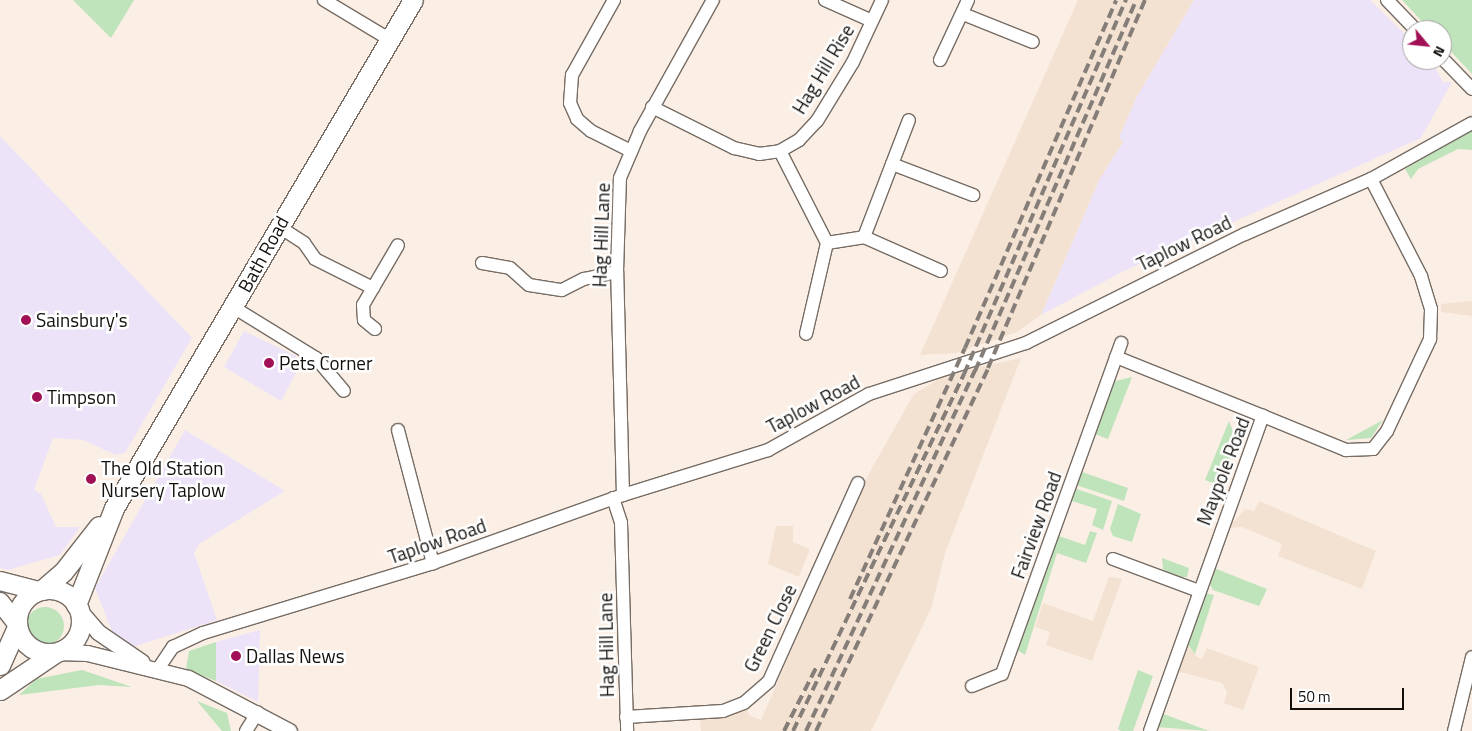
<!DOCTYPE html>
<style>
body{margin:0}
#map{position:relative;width:1472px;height:731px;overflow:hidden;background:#fbefe5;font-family:"Titillium Web",sans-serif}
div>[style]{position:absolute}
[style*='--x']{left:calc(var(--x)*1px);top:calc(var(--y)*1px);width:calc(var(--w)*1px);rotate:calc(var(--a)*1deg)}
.commercial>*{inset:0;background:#ece3f8}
.built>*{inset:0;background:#f3e1d2}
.green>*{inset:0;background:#bfe3ba}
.round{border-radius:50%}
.roads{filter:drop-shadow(1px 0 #766c64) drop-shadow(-1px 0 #766c64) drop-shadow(0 1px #766c64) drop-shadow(0 -1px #766c64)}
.minor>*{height:12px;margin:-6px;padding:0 6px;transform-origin:6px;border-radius:6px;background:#fff}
.tertiary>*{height:15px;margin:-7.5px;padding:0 7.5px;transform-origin:7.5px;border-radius:7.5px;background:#fff}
.secondary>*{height:18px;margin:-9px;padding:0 9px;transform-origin:9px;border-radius:9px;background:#fff}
.primary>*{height:19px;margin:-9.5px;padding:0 9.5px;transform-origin:9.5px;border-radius:9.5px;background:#fff}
.primary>.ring{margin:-9.5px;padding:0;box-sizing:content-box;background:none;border:19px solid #fff;border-radius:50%}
.rail>*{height:4px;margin-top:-2px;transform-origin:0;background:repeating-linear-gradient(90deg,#857d77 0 10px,transparent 0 15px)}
.dots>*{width:14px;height:14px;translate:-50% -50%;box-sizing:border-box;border:2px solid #fff;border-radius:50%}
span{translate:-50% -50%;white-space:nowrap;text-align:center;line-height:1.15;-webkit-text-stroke:5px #fff;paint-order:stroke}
.street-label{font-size:19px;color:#120f0c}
.poi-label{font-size:19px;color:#120f0c}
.left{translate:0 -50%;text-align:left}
.north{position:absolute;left:1402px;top:20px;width:50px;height:50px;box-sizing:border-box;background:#fff;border:1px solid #a09f9e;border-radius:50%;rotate:118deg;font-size:14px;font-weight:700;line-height:20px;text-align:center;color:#120f0c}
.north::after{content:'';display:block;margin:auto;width:18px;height:22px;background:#a11055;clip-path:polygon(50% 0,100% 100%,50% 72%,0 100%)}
.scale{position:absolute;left:1290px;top:688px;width:114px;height:22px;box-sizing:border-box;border:2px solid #120f0c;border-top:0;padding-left:6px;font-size:15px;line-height:18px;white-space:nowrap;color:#120f0c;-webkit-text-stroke:4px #fff;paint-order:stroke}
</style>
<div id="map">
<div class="commercial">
<i style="clip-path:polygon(1194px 0,1370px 0,1412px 41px,1412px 60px,1431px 60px,1443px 82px,1452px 82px,1421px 138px,1124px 271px,1041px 315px,1099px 180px,1123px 142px,1119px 137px,1137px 96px)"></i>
<i style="clip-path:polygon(0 136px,192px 338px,125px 453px,116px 455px,83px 440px,53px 438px,34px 490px,41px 494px,56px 527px,80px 527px,60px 555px,8px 570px,0 568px)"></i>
<i style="clip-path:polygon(244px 331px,296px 356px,300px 366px,281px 401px,224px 367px)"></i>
<i style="clip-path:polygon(185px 430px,285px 491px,199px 544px,194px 553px,217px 620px,133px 647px,113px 634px,95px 588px)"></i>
<i style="clip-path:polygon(260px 630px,258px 702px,216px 681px,216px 642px)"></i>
</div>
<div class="built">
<i style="clip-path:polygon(1078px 0,1194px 0,1137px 96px,1119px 137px,1123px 142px,1099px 180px,1041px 315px,1017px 332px,956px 353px,920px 355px)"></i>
<i style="clip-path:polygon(1472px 301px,1472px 316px,1441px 312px,1441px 304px)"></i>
<i style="clip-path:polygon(1021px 358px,945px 553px,931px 609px,871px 731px,701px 731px,700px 715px,747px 708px,749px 715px,761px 720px,868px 475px,914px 394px,947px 374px)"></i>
<i style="clip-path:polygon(1259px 501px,1376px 551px,1362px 589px,1278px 556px,1282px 544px,1242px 527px,1228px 528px,1245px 509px,1254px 511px)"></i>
<i style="clip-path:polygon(776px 526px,793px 526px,793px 542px,810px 549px,799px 577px,768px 564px)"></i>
<i style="clip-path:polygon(1109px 577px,1122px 579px,1092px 661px,1046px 645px,1050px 632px,1035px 627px,1043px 603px,1093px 621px)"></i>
<i style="clip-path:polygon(1186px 642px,1197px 657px,1202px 659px,1207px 648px,1259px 667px,1243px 710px,1224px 703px,1227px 692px,1222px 683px,1176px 671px)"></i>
</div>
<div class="green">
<i style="clip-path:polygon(73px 0,134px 0,111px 38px)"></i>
<i style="clip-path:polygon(1402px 0,1472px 0,1472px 74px,1442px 42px,1442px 30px,1430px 30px)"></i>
<i style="clip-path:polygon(1472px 129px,1472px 150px,1458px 149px,1418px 169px,1411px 179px,1405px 169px)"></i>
<i style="clip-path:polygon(1132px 377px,1108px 439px,1092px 433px,1111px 382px)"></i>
<i style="clip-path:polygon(1383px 420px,1371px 438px,1346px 440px)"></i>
<i style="clip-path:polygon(1229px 421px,1237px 442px,1219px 485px,1205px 480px)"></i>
<i style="clip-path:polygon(1079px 471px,1128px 488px,1124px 501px,1073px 484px)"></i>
<i style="clip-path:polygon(1071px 487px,1112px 501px,1103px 530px,1092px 525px,1097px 509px,1066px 499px)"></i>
<i style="clip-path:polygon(1118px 504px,1141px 514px,1132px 542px,1113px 536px,1110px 529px)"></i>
<i style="clip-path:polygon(1090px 531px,1097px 533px,1086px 563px,1057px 553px,1025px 655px,1016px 649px,1056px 535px,1085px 545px)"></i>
<i style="clip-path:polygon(1162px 558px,1189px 568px,1187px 577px,1170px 577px,1163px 569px)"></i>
<i style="clip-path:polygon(1214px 568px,1267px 589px,1259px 606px,1213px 590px,1209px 582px)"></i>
<i style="clip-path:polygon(1205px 593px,1214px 595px,1195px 654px,1186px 642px)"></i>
<i class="round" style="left:26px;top:607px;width:38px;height:38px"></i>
<i style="clip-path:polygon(216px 642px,216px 681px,186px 669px,189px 651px)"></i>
<i style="clip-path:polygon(82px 670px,132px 687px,99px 685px,19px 695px,36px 679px)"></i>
<i style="clip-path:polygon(1138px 670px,1153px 676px,1133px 731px,1121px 731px,1118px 729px)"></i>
<i style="clip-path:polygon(197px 701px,227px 713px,231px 731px,222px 731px)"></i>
<i style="clip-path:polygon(1161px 713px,1209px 731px,1156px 727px)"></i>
</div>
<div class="roads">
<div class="minor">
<i style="--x:324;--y:0;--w:76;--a:31"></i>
<i style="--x:614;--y:0;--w:86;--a:119.2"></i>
<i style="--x:572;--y:75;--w:28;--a:94"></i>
<i style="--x:570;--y:103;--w:17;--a:66"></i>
<i style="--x:577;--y:119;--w:18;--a:41"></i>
<i style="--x:591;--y:131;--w:45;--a:26.6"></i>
<i style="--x:825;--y:0;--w:51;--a:24.1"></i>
<i style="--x:1387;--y:0;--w:42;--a:46"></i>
<i style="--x:963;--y:14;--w:75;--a:21.8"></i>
<i style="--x:1442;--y:58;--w:43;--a:45.9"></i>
<i style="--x:940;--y:60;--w:66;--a:-65"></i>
<i style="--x:652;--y:107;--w:92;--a:26.6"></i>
<i style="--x:734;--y:148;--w:26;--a:13"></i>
<i style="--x:759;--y:154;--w:21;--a:-8"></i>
<i style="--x:780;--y:151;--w:22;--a:-30"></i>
<i style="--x:799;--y:140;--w:26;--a:-47"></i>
<i style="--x:817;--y:121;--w:69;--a:-58.6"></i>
<i style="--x:853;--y:62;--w:68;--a:-64.9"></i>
<i style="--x:780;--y:151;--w:103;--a:62.9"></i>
<i style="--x:827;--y:243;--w:93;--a:103"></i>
<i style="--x:892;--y:164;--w:87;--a:20.9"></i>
<i style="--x:278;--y:226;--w:31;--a:33"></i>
<i style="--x:304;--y:243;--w:19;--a:55"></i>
<i style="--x:315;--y:259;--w:65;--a:26.6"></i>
<i style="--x:864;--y:237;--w:125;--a:-69"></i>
<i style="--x:827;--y:243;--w:37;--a:-9"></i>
<i style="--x:864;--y:237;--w:84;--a:23.8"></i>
<i style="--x:482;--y:263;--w:28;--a:10"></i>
<i style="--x:510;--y:268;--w:25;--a:42"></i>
<i style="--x:529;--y:285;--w:33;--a:9"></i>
<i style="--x:562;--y:290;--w:25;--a:-27"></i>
<i style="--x:584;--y:279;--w:34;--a:-12"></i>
<i style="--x:233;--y:307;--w:97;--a:31.6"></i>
<i style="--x:316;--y:358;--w:43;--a:49.7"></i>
<i style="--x:375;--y:329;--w:14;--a:-141"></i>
<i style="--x:364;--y:320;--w:15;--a:-94"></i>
<i style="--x:363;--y:305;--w:69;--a:-59.7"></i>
<i style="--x:1116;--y:357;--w:158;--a:21.9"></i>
<i style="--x:398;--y:430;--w:138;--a:75.3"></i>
<i style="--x:623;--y:495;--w:223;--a:-91.5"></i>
<i style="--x:617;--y:272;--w:94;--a:-88.2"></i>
<i style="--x:620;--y:178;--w:51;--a:-66.9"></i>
<i style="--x:640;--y:131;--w:150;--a:-60.9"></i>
<i style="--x:613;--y:498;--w:26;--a:72"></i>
<i style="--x:621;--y:523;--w:208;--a:88.3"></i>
<i style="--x:1113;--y:559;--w:92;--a:20.4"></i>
<i style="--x:158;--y:669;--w:27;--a:-56"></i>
<i style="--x:173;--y:647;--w:33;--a:-25"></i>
<i style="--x:203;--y:633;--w:240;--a:-16.9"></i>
<i style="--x:433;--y:563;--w:202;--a:-19.7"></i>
<i style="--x:623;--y:495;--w:152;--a:-17.2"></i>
<i style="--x:768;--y:450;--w:115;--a:-29"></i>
<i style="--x:869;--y:394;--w:165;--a:-18"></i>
<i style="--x:1026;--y:343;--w:245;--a:-26.5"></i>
<i style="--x:1245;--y:234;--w:137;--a:-23.6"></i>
<i style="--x:1371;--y:179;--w:115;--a:-29"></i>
<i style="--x:972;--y:686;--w:32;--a:-22"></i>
<i style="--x:1002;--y:674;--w:352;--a:-70.2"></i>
<i style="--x:626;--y:717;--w:97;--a:-3.5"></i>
<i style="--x:723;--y:711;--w:22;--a:-21"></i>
<i style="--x:744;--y:703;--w:33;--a:-41"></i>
<i style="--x:769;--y:681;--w:217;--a:-65.8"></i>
<i style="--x:246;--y:731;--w:22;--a:-58"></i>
<i style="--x:1150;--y:731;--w:335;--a:-70.3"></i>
<i style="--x:1263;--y:416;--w:90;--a:22.3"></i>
<i style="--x:1346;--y:450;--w:27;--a:-2"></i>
<i style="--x:1373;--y:449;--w:23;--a:-52"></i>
<i style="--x:1387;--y:431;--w:102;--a:-64.9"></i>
<i style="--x:1430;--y:339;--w:30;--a:-88"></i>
<i style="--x:1431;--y:309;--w:34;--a:-107"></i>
<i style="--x:1421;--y:276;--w:109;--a:-117.3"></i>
<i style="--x:1454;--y:731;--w:76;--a:-76.3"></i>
</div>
<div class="tertiary">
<i style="--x:79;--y:610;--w:29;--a:49"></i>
<i style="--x:98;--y:632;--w:53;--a:34.3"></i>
<i style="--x:58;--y:652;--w:29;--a:2"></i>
<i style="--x:87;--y:653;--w:104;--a:13.9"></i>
<i style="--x:188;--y:678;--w:114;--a:27.7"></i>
</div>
<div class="secondary">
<i style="--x:0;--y:581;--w:40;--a:14.4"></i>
<i style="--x:0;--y:602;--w:28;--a:52"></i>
</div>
<div class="primary">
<i class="ring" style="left:17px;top:589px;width:45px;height:45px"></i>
<i style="--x:42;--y:590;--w:28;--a:-41"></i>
<i style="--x:63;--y:572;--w:58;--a:-52"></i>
<i style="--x:76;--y:605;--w:104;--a:-68.6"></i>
<i style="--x:114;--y:508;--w:589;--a:-59.52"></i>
<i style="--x:0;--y:665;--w:42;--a:-65.9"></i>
<i style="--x:0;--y:690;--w:66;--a:-33.9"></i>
</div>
</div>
<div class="rail">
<i style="--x:850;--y:599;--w:276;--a:-65.4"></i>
<i style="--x:965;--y:348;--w:379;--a:-66.5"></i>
<i style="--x:784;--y:731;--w:75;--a:-63.1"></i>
<i style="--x:793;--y:731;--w:396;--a:-64.4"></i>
<i style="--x:964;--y:374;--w:408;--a:-66.6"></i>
<i style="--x:806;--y:731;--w:398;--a:-64.9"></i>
<i style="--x:975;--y:371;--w:404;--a:-66.5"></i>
<i style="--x:816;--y:731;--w:402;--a:-64.6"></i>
<i style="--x:988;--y:368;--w:400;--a:-66.9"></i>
</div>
<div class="dots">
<i style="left:26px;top:320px;background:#a11055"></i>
<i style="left:269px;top:363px;background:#a11055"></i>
<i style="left:37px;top:397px;background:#a11055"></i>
<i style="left:91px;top:479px;background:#a11055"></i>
<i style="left:236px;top:656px;background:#a11055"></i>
</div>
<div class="street-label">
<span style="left:823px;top:69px;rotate:-59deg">Hag Hill Rise</span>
<span style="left:601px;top:235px;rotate:-88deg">Hag Hill Lane</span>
<span style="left:1184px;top:243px;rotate:-26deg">Taplow Road</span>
<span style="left:263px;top:254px;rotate:-61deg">Bath Road</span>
<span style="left:813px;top:404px;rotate:-28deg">Taplow Road</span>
<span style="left:1223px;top:471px;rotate:-69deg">Maypole Road</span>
<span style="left:1036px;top:525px;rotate:-70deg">Fairview Road</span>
<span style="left:437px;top:541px;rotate:-19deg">Taplow Road</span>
<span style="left:770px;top:628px;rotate:-64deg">Green Close</span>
<span style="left:606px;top:645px;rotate:-91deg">Hag Hill Lane</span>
</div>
<div class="poi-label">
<span class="left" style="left:36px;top:320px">Sainsbury's</span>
<span class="left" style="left:279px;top:363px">Pets Corner</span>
<span class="left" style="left:47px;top:397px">Timpson</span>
<span class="left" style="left:101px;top:479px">The Old Station<br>Nursery Taplow</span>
<span class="left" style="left:246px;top:656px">Dallas News</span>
</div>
<div class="north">N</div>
<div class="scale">50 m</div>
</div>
